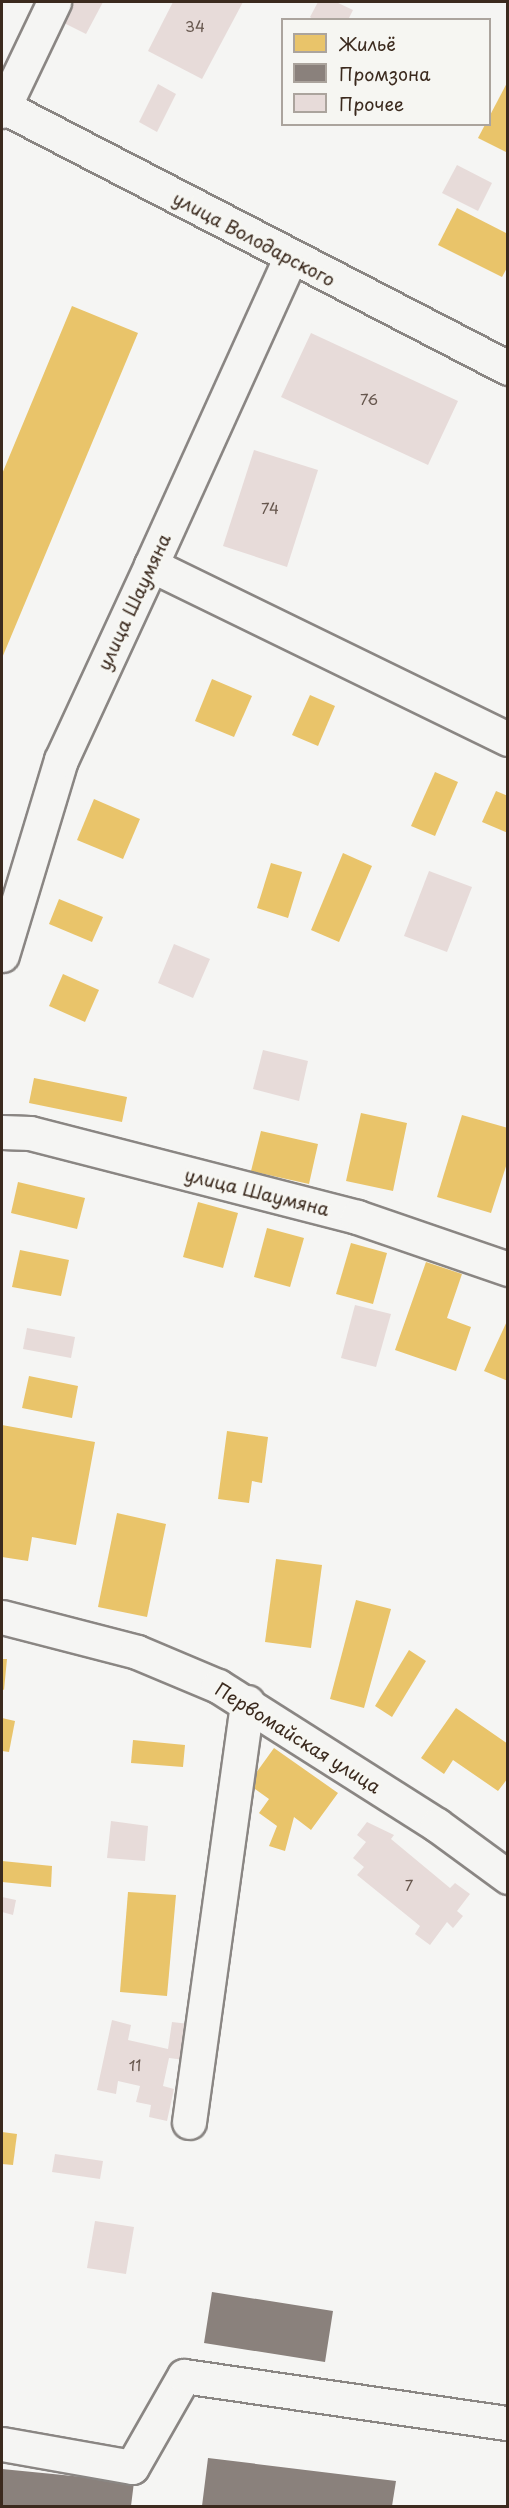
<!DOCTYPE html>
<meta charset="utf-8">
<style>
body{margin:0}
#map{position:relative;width:509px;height:2508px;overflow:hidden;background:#f5f5f3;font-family:"Playpen Sans",sans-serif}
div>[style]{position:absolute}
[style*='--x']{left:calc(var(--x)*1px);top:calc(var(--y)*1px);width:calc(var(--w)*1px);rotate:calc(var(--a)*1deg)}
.homes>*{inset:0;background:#e9c46a}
.industry>*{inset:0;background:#8a817c}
.building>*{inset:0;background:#e7dbd9}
.roads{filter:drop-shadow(2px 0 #8a8683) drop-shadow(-2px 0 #8a8683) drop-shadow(0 2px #8a8683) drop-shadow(0 -2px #8a8683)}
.minor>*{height:33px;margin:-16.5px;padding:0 16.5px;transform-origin:16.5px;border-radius:16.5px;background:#f5f5f3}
.major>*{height:33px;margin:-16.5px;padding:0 16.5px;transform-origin:16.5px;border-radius:16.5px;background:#f5f5f3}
span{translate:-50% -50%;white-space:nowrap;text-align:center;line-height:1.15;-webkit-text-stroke:6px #f6f6f2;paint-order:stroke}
.number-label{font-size:15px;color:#66564d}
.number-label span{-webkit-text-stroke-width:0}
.street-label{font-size:18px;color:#3b2a1e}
.frame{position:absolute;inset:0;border:3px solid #3b2a1e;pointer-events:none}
.legend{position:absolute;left:281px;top:18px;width:210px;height:108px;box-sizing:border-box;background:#f6f6f2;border:2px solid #aba49d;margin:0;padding:8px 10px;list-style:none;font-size:18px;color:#3b2a1e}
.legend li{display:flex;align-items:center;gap:12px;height:30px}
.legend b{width:30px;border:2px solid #aba49d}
</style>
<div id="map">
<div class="homes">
<i style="clip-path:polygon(508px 81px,508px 153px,478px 138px)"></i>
<i style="clip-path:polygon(457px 208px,508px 234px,508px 266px,502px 277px,438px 245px)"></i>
<i style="clip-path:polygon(72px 306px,138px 333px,2px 658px,2px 474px)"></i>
<i style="clip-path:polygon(212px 679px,252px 696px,234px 737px,195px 721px)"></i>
<i style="clip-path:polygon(310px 695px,335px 706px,318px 746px,292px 735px)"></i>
<i style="clip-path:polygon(435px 772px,458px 782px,435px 836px,411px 826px)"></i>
<i style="clip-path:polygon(496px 791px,508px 796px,508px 833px,482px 822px)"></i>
<i style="clip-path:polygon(94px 799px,140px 819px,123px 859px,77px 840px)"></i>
<i style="clip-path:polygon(343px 853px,372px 866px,339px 942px,311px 930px)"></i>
<i style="clip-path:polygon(271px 863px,302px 872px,288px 918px,257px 908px)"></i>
<i style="clip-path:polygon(59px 899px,103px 917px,92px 942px,49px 924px)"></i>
<i style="clip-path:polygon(63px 974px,99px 990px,85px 1022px,49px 1006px)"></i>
<i style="clip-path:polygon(34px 1078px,127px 1097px,122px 1122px,29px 1103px)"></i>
<i style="clip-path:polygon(361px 1113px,407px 1123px,393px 1191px,346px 1181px)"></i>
<i style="clip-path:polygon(462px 1115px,508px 1128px,508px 1160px,491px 1213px,437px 1197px)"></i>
<i style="clip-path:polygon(261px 1131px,318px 1144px,309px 1184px,251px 1171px)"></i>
<i style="clip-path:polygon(18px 1182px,85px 1198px,77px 1229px,11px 1213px)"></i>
<i style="clip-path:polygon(198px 1202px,238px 1213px,223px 1268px,183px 1257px)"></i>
<i style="clip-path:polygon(267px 1228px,304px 1238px,290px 1287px,254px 1277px)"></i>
<i style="clip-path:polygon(351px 1243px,387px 1253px,373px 1304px,336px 1294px)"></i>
<i style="clip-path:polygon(20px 1250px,69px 1260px,61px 1296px,12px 1287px)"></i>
<i style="clip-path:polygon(426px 1262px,462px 1274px,447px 1318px,471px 1327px,456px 1371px,395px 1350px)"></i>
<i style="clip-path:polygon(508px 1319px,508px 1381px,484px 1371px)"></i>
<i style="clip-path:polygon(29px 1376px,78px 1386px,72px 1418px,22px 1408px)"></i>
<i style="clip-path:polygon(2px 1425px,95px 1442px,76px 1545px,32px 1537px,28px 1561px,2px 1557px)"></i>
<i style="clip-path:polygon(227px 1431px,268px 1437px,262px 1483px,252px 1481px,249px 1503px,218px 1499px)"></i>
<i style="clip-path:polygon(117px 1513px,166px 1524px,147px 1617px,98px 1607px)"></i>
<i style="clip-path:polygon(276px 1559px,322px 1565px,311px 1648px,265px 1642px)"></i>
<i style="clip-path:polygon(356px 1600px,391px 1609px,364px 1708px,330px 1699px)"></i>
<i style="clip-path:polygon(409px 1650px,426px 1661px,392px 1717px,375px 1706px)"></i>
<i style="clip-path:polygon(2px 1659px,7px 1659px,4px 1690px,2px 1689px)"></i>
<i style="clip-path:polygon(456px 1708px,508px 1744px,508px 1778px,498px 1791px,453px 1760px,444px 1774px,421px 1758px)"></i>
<i style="clip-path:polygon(2px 1718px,15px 1721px,9px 1752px,2px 1751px)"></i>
<i style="clip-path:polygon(133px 1740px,185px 1745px,183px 1767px,131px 1763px)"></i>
<i style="clip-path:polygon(274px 1748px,338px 1793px,311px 1830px,294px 1817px,285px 1851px,269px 1846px,277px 1826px,259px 1813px,269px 1799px,248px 1784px)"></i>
<i style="clip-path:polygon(2px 1861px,52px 1866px,51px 1887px,2px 1882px)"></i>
<i style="clip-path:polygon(128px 1892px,176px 1895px,167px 1996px,120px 1992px)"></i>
<i style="clip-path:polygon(2px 2132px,17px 2134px,13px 2165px,2px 2164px)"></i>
</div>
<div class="industry">
<i style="clip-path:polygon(212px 2292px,333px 2311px,325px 2362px,204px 2343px)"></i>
<i style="clip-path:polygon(208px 2458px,396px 2481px,392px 2506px,202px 2506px)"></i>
<i style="clip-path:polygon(2px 2469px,134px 2482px,131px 2506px,2px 2506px)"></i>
</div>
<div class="building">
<i style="clip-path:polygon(73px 2px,103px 2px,86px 34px,62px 22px)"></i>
<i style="clip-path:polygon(173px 2px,243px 2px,202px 79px,148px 51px)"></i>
<i style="clip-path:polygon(318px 2px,336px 2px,353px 10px,348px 20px,314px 20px,310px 17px)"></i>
<i style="clip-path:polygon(158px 84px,176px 94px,157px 132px,139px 122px)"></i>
<i style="clip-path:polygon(457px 165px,492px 183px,478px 211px,442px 193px)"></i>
<i style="clip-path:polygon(311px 333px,458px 401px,428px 465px,281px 397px)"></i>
<i style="clip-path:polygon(254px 450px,318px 470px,287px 567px,223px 546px)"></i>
<i style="clip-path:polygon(429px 871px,472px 887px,447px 952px,404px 936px)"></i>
<i style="clip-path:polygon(174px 944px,210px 959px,193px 998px,158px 983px)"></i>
<i style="clip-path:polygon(263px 1050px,308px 1061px,299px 1101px,253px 1089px)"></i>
<i style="clip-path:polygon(355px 1305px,391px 1314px,376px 1367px,341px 1358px)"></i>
<i style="clip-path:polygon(27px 1328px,75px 1337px,71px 1358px,23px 1349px)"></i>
<i style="clip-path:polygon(111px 1821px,148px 1826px,145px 1861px,107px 1858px)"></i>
<i style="clip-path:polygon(367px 1822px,394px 1835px,391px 1839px,450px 1888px,455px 1883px,470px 1894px,457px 1911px,463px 1916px,453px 1928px,447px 1922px,430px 1945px,415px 1934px,420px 1926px,357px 1875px,364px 1867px,353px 1858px,366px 1842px,357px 1835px)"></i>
<i style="clip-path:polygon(2px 1897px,16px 1900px,13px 1915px,2px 1912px)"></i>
<i style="clip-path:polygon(112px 2020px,131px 2025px,128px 2040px,168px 2049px,172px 2022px,189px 2024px,185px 2060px,169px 2058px,163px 2086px,174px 2089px,167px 2121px,149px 2117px,151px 2105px,136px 2102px,140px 2086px,118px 2081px,116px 2094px,97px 2090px)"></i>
<i style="clip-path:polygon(55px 2154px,103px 2161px,100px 2179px,52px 2172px)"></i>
<i style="clip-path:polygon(95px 2221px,134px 2227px,126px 2274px,87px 2268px)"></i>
</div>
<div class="roads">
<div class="minor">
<i style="--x:2;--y:111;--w:121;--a:-64.5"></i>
<i style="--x:151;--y:565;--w:336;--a:-65.6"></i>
<i style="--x:2;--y:1132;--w:28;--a:2"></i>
<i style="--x:30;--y:1133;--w:338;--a:14.4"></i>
<i style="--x:357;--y:1217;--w:160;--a:19"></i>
<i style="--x:2;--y:1617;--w:139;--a:14.5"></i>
<i style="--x:137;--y:1652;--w:88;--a:22.8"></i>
<i style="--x:218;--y:1686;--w:259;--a:32.4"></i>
<i style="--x:437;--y:1825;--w:88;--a:36.2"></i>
<i style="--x:189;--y:2122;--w:424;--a:-82.1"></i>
<i style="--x:2;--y:2444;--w:132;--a:10"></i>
<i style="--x:132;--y:2467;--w:105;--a:-60.3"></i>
<i style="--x:184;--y:2376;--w:327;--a:8.3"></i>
</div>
<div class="major">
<i style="--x:2;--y:106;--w:570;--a:27.37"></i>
<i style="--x:2;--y:955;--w:204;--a:-73.2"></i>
<i style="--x:61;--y:760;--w:215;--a:-65.2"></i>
<i style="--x:151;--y:565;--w:397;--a:26"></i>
</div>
</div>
<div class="number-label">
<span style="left:195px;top:26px">34</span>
<span style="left:369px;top:399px">76</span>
<span style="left:270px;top:508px">74</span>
<span style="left:409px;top:1885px">7</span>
<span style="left:135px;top:2065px">11</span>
</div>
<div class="street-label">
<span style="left:254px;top:239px;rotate:28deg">улица Володарского</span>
<span style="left:134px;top:602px;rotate:-65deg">улица Шаумяна</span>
<span style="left:257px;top:1192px;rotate:14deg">улица Шаумяна</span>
<span style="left:298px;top:1738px;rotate:32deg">Первомайская улица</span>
</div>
<div class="frame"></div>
<ul class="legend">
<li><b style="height:16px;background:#e9c46a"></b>Жильё</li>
<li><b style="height:16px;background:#8a817c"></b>Промзона</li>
<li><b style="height:16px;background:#e7dbd9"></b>Прочее</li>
</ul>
</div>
